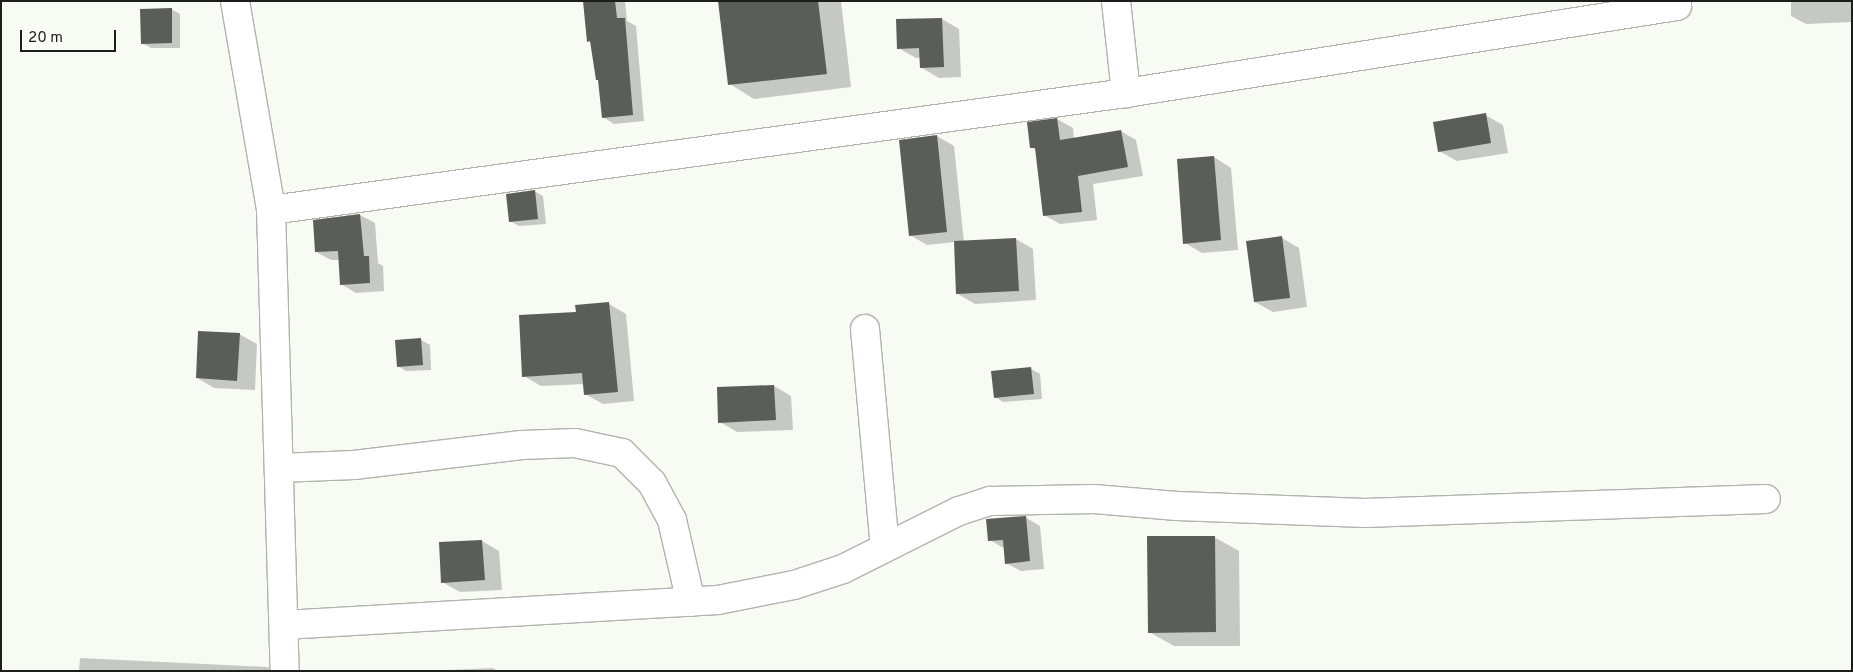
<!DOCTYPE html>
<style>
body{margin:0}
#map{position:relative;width:1853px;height:672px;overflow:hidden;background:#f8faf4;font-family:Overpass,sans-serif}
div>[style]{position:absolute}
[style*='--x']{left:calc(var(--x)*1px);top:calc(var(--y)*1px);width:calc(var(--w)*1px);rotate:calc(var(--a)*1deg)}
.shadow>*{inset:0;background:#0003}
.building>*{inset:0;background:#5b5d58}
.roads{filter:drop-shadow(1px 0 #b1b3ad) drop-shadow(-1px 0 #b1b3ad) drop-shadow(0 1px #b1b3ad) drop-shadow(0 -1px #b1b3ad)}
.minor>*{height:28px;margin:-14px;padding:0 14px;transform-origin:14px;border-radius:14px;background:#fff}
.tertiary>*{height:28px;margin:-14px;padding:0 14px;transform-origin:14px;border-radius:14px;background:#fff}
span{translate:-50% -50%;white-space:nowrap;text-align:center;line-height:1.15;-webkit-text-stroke:5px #f8faf4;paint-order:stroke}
.frame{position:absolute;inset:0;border:2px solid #1d1e1b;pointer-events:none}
.scale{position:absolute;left:20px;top:30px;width:96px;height:22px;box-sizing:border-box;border:2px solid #1d1e1b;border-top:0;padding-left:6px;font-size:15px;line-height:18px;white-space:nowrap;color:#1d1e1b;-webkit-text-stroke:4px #f8faf4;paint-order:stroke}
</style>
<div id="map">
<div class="shadow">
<i style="clip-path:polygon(584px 1px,625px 1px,627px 21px,636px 26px,644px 121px,614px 124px,603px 117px,600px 81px,592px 43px,588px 41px)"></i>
<i style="clip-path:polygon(719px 1px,841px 1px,851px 87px,754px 99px,730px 84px)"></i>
<i style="clip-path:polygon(1791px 1px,1852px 1px,1852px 22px,1806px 24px,1791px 16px)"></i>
<i style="clip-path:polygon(171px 9px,180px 14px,180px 48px,151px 48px,142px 43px)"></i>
<i style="clip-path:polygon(942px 19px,959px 29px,961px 77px,939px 78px,922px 68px,921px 58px,916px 58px,898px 48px)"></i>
<i style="clip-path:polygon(1485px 115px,1503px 125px,1508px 153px,1457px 161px,1439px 151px)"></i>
<i style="clip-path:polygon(1057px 119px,1073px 128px,1074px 139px,1121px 131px,1136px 140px,1143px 176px,1093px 184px,1097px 220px,1060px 224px,1044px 215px,1036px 150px,1032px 147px)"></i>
<i style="clip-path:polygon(937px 136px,954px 146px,964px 242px,1016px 239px,1033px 249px,1036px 300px,975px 304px,958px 294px,955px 242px,927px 245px,910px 235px)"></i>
<i style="clip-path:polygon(1214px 157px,1231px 168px,1238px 250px,1202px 253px,1185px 243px)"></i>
<i style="clip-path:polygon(534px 191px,543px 196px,546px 224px,519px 226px,510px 221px)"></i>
<i style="clip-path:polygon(360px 215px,375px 223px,378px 263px,383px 266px,384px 291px,356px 293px,341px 284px,340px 260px,331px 260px,316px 252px,314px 221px)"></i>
<i style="clip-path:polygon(1282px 238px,1299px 248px,1307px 307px,1273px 312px,1255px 302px)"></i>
<i style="clip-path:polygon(609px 304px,626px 314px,634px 401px,603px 404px,585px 394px,584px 384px,541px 386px,524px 376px)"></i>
<i style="clip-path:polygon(239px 334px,257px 344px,255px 390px,214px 388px,197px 378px)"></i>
<i style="clip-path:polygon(421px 340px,430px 345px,431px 370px,406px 371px,398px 366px)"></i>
<i style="clip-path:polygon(1031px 369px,1040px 374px,1042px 399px,1003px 402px,995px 397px,992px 372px)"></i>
<i style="clip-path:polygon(774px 386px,791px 396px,793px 430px,737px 432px,720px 422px)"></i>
<i style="clip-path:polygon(1025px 517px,1040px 526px,1044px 569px,1021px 571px,1006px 563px,1005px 549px,990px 540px)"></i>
<i style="clip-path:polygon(1214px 537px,1239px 551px,1240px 646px,1174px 646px,1149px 632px)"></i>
<i style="clip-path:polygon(482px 541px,499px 551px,502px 590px,460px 592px,442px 582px)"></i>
<i style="clip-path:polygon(80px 658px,267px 667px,274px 671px,79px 671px)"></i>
<i style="clip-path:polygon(493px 668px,498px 671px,426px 671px)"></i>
</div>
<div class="building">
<i style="clip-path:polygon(583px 1px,615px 1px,617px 18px,625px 18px,633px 115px,602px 118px,598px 80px,596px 80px,590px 41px,587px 42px)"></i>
<i style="clip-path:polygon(718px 1px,818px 1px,827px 74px,728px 85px)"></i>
<i style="clip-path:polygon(172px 8px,172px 43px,141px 44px,140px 9px)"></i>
<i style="clip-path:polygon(942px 18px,944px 67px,920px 68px,919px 48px,897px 49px,896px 19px)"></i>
<i style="clip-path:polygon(1486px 113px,1491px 143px,1438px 152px,1433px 122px)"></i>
<i style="clip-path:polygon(1057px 118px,1060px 140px,1121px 130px,1128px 167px,1078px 176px,1082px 212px,1043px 216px,1035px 148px,1030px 148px,1027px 122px)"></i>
<i style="clip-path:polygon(937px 135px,947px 232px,909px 236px,899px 140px)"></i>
<i style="clip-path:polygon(1214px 156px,1221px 240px,1183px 244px,1177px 159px)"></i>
<i style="clip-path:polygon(535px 190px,538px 219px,509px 222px,506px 194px)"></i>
<i style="clip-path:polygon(360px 214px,364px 256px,369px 256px,370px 283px,340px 285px,338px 251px,315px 252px,313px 220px)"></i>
<i style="clip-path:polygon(1282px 236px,1290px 298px,1254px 302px,1246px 241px)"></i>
<i style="clip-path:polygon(1016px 238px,1019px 291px,956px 294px,954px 241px)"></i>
<i style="clip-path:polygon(609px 302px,618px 392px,584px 395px,582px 373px,522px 377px,519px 315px,576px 312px,575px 305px)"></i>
<i style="clip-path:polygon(198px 331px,240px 333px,237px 381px,196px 378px)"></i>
<i style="clip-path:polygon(421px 338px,423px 365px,397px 367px,395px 340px)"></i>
<i style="clip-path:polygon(1031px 367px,1034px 394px,994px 398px,991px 371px)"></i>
<i style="clip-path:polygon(774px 385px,776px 420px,718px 423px,717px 387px)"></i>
<i style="clip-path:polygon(1026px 516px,1030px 561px,1005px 564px,1003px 540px,988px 541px,986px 519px)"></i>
<i style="clip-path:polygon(1147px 536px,1215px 536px,1216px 632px,1148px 633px)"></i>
<i style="clip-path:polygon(482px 540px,485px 580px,441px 583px,439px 542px)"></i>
</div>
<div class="roads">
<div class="minor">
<i style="--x:1116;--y:1;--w:93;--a:83.8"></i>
<i style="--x:271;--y:210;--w:863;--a:-7.79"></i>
<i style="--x:1126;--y:93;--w:558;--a:-8.97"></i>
<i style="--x:865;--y:329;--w:219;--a:84.8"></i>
<i style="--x:279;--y:468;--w:75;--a:-2.3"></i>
<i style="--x:354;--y:465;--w:169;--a:-6.8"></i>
<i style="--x:522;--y:445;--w:53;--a:-2.2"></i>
<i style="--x:575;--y:443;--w:48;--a:12"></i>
<i style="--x:622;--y:453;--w:42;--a:45"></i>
<i style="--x:652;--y:483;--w:42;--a:61.6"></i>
<i style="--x:672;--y:520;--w:84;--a:77"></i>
<i style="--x:284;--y:625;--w:435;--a:-3.3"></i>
<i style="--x:718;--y:600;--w:77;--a:-11.2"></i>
<i style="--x:794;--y:585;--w:52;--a:-18.1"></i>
<i style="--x:843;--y:569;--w:130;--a:-26.6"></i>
<i style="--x:959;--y:511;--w:33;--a:-18"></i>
<i style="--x:990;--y:501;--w:104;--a:-1.1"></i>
<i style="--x:1094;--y:499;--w:83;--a:4.8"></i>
<i style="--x:1177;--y:506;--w:188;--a:2.1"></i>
<i style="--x:1365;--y:513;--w:401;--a:-2"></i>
</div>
<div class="tertiary">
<i style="--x:235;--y:1;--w:212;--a:80.2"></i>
<i style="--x:271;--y:210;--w:461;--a:88.3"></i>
</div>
</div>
<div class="frame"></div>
<div class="scale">20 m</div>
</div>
